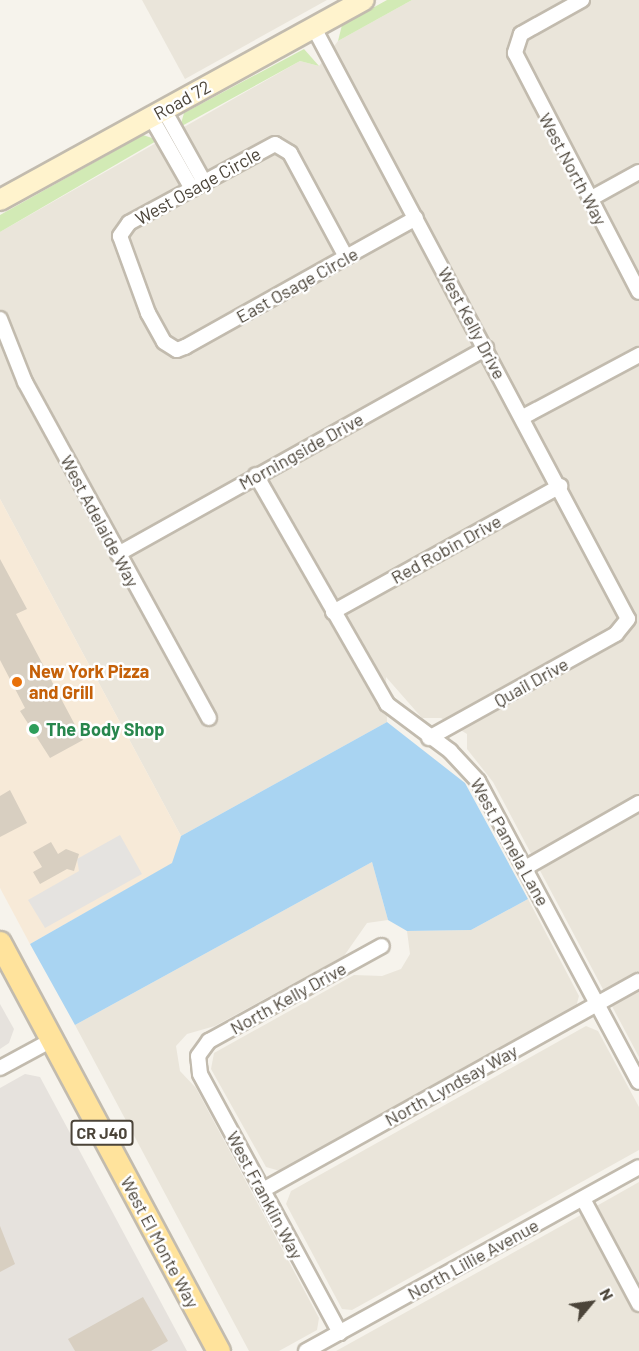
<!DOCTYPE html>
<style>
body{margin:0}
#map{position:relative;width:639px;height:1351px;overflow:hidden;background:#f6f3ec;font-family:Barlow,sans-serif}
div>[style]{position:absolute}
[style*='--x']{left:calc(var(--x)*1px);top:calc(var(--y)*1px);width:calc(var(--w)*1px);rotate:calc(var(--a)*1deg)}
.residential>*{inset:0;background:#eae5da}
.commercial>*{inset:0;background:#f7ead8}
.industrial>*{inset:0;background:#e6e2dd}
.green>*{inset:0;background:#d2eab5}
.parking>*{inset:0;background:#e5e3e0}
.water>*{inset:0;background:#a9d4f2}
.building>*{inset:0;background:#d8cfc1}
.roads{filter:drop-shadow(2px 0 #c2bbae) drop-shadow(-2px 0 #c2bbae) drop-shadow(0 2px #c2bbae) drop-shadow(0 -2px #c2bbae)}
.street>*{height:14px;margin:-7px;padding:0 7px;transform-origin:7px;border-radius:7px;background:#fff}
.secondary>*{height:20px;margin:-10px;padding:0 10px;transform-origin:10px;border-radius:10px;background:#fff3cd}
.primary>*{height:22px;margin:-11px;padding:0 11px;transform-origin:11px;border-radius:11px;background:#ffe39c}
.dots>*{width:16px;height:16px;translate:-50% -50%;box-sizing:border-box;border:3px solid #fff;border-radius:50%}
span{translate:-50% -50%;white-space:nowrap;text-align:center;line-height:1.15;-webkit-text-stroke:5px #fff;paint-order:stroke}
.shield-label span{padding:2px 4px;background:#fff;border:2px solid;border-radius:4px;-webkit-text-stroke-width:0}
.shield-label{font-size:16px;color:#4b4439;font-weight:700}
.street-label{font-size:18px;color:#4b4439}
.food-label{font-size:18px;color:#c56008;font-weight:700}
.left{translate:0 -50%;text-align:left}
.leisure-label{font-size:18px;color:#27864d;font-weight:700}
.north{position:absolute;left:561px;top:1273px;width:60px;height:60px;-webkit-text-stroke:4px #fff;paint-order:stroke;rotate:61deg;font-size:16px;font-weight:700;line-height:24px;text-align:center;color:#4b4439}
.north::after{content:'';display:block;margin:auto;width:21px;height:27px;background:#4b4439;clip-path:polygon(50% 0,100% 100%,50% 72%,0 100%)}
</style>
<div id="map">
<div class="residential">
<i style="clip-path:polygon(142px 0,327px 0,185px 79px)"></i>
<i style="clip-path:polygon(412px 0,639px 0,639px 1057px,493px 782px,467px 749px,467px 734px,441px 718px,422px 718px,386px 677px,387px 722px,181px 836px,0 499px,0 232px,300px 61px,319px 66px,338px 41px)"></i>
<i style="clip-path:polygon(372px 862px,388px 920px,367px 923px,344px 956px,215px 1026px,187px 1034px,176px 1046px,180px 1071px,196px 1088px,319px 1318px,317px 1330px,279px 1351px,249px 1351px,75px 1025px)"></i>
<i style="clip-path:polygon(528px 899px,579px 996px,576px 1007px,280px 1171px,266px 1167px,211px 1069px,214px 1053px,354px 975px,382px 976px,401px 969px,410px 954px,407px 931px,471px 930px)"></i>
<i style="clip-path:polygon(586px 1026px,598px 1031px,639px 1107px,639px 1150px,352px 1310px,342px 1309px,286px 1204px,291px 1191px)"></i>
<i style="clip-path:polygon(639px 1182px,639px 1351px,336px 1351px,563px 1225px)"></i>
</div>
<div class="commercial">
<i style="clip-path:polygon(0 499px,181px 836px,173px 863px,30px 944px,0 888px)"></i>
</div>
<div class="industrial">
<i style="clip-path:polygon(0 1004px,14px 1029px,9px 1043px,0 1049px)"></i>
<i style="clip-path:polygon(25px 1074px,40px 1077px,187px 1351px,0 1351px,0 1088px)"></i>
</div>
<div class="green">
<i style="clip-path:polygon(387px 0,412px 0,338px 41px,342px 25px)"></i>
<i style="clip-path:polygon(304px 49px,319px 66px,300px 61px,180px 127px,184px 113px)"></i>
<i style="clip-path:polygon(143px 135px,158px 140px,0 232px,0 215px)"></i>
</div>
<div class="parking">
<i style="clip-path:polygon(120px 835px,142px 874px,45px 928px,28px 900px,79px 871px,77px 859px)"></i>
</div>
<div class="water">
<i style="clip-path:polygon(387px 722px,465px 783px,528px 899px,471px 930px,407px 931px,388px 920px,372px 862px,75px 1025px,30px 944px,172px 863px,181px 836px)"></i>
</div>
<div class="building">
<i style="clip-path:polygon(0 559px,27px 609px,16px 614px,83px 740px,50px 758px,20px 711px,25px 708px,0 660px)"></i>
<i style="clip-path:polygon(10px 790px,27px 823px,0 837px,0 796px)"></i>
<i style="clip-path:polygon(51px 842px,58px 854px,66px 849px,79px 854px,74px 871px,67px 869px,40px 884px,33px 872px,42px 867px,33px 852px)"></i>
<i style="clip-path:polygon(0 1226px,15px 1264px,0 1272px)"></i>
<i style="clip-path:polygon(143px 1297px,168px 1341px,151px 1351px,75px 1351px,68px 1339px)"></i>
</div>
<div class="roads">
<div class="street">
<i style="--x:582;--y:0;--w:70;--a:150.9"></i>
<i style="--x:521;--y:34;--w:20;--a:108"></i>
<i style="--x:515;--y:53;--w:269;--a:62.6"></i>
<i style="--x:314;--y:28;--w:669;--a:62.02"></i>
<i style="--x:628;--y:619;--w:19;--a:129"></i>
<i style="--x:616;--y:634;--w:214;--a:150.9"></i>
<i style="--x:164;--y:110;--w:82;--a:60.9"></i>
<i style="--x:151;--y:117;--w:83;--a:60.3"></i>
<i style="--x:590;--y:199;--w:56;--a:-28.9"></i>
<i style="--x:346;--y:257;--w:118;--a:-118.3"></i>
<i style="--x:290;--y:153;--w:17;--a:-149"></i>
<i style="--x:275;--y:144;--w:166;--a:151.6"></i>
<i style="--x:129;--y:223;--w:16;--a:125"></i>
<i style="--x:120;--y:236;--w:82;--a:70"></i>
<i style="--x:148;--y:313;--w:33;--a:61"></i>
<i style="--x:164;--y:342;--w:15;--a:32"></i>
<i style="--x:177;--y:350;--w:9;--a:-21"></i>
<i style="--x:185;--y:347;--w:184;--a:-29.2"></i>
<i style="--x:346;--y:257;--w:80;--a:-29.1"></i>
<i style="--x:0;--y:319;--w:68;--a:68.4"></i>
<i style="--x:25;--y:382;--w:383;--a:61.3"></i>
<i style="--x:523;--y:417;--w:132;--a:-28.1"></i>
<i style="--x:256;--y:475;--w:264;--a:60.2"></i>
<i style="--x:387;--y:704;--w:79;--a:36.7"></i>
<i style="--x:450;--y:751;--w:41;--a:47"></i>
<i style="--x:478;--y:781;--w:341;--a:61.9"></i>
<i style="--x:118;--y:554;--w:422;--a:-29.2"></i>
<i style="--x:333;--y:612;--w:260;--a:-29"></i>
<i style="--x:525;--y:868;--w:131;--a:-29.7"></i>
<i style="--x:0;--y:1068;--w:59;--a:-28.3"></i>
<i style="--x:263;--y:1190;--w:430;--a:-29.1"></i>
<i style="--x:583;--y:1199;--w:119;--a:61.9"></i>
<i style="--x:340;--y:1333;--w:294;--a:-118.4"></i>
<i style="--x:200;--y:1074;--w:18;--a:-96"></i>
<i style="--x:198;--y:1056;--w:19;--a:-54"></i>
<i style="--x:209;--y:1041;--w:197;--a:-28.8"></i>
<i style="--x:306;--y:1351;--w:380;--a:-28.9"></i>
</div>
<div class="secondary">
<i style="--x:0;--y:200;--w:415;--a:-28.8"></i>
</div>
<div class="primary">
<i style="--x:0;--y:943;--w:463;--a:61.8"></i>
</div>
</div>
<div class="dots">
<i style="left:17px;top:682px;background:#e8710a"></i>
<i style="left:34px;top:729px;background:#2e9e5b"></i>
</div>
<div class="shield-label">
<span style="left:102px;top:1133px">CR J40</span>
</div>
<div class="street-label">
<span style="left:182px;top:100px;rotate:-29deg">Road 72</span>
<span style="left:573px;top:169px;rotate:62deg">West North Way</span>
<span style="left:198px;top:186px;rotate:-29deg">West Osage Circle</span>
<span style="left:297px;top:285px;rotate:-29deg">East Osage Circle</span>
<span style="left:472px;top:323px;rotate:62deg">West Kelly Drive</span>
<span style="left:301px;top:451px;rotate:-29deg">Morningside Drive</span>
<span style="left:100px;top:521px;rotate:62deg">West Adelaide Way</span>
<span style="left:446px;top:549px;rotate:-29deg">Red Robin Drive</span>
<span style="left:531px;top:682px;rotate:-29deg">Quail Drive</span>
<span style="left:510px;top:842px;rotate:61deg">West Pamela Lane</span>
<span style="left:288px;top:998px;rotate:-29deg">North Kelly Drive</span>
<span style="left:451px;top:1085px;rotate:-29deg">North Lyndsay Way</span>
<span style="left:265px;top:1195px;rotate:62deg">West Franklin Way</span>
<span style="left:160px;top:1242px;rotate:62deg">West El Monte Way</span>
<span style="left:473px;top:1259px;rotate:-29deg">North Lillie Avenue</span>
</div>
<div class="food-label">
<span class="left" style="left:29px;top:682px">New York Pizza<br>and Grill</span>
</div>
<div class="leisure-label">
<span class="left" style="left:46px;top:729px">The Body Shop</span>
</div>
<div class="north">N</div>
</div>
